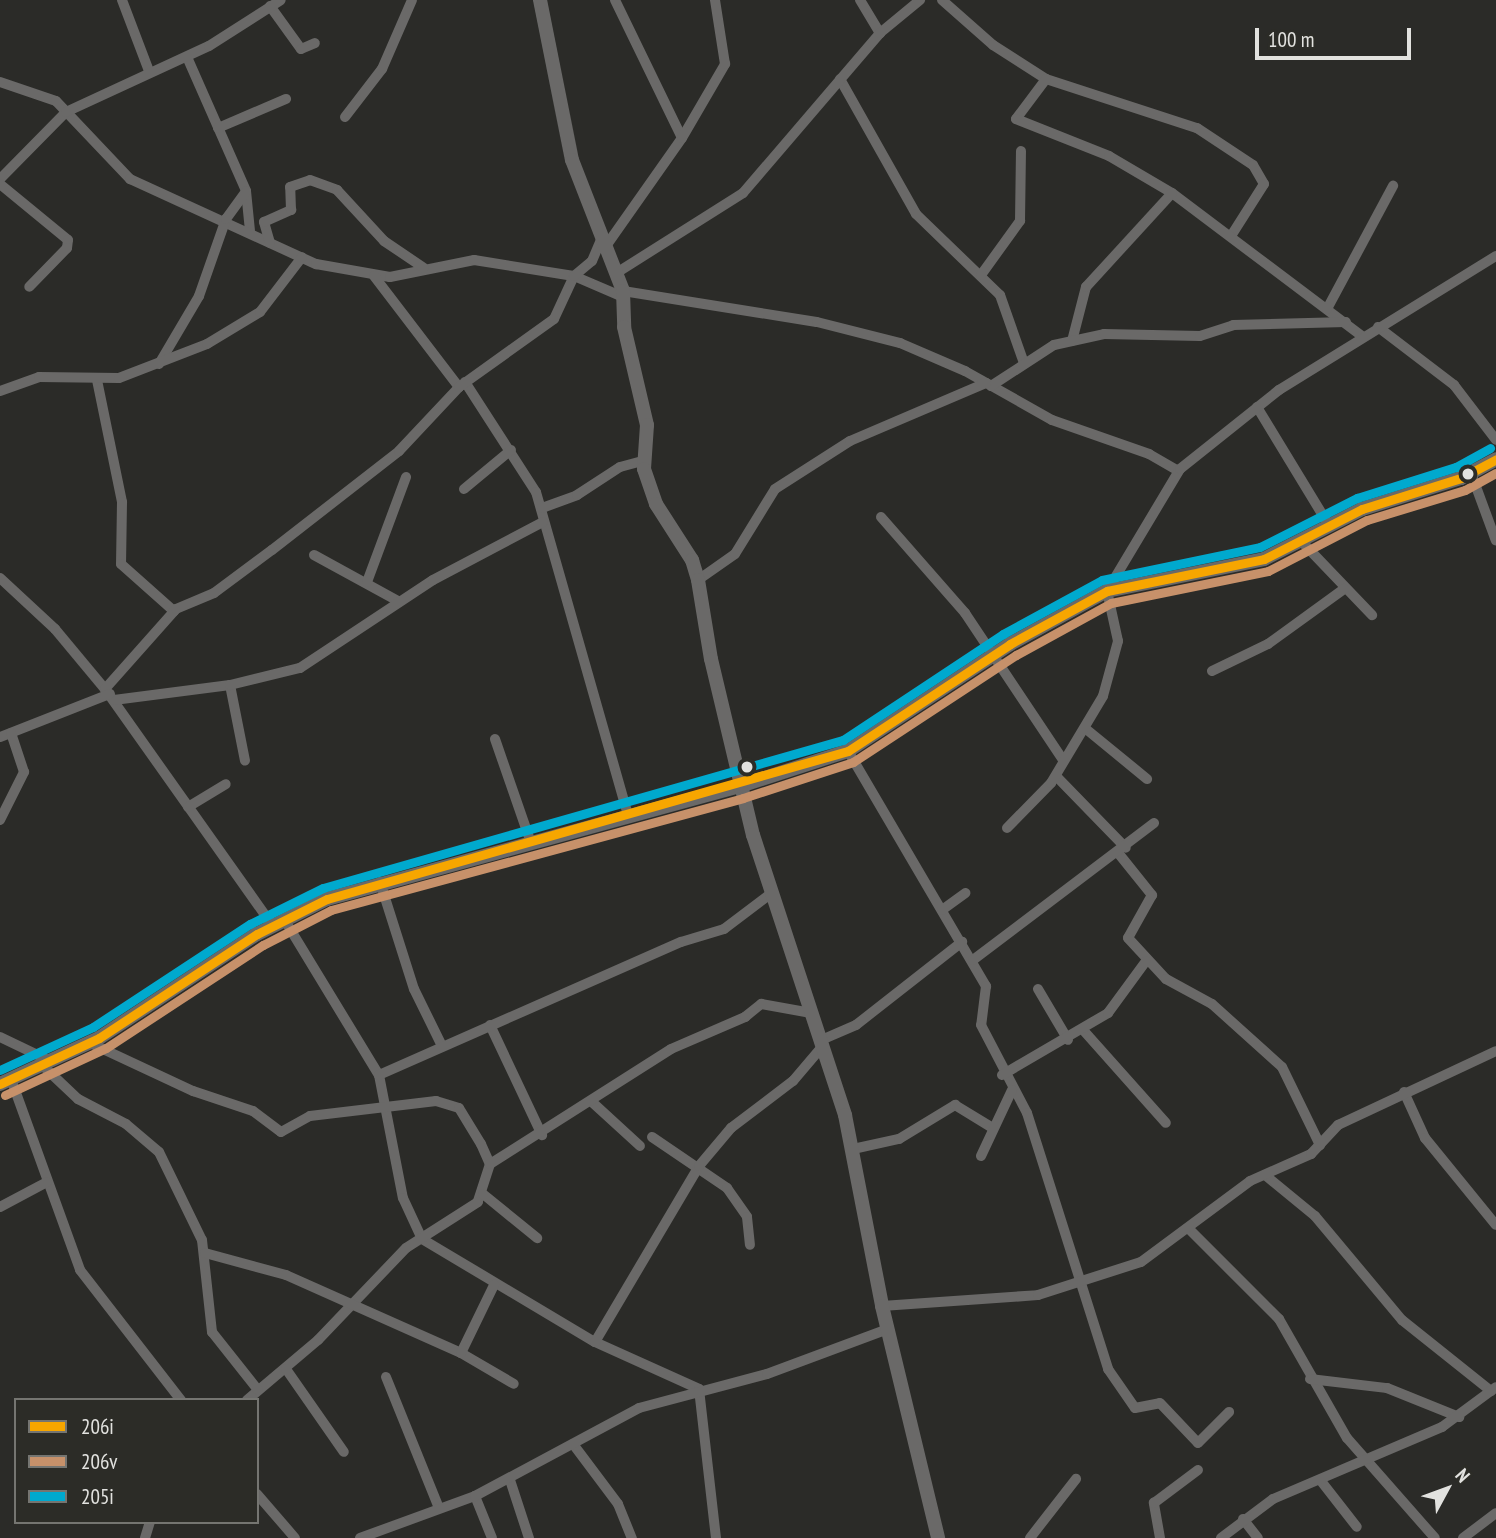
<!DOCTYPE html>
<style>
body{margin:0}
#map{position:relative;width:1496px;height:1538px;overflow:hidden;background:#2b2b28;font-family:"PT Sans Narrow",sans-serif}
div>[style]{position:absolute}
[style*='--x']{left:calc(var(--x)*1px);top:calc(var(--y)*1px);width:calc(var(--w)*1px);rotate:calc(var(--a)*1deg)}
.minor>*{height:10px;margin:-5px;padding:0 5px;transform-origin:5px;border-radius:5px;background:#6a6968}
.tertiary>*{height:14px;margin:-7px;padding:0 7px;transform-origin:7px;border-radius:7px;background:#6a6968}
.bus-1>*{height:9px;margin:-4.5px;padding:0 4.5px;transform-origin:4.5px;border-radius:4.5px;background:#f7a600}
.bus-2>*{height:9px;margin:-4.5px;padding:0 4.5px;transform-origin:4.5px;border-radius:4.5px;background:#c7916a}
.bus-3>*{height:9px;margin:-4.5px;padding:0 4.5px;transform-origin:4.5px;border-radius:4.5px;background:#00a9ce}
.dots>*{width:19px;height:19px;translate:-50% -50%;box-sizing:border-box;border:4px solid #2c2c27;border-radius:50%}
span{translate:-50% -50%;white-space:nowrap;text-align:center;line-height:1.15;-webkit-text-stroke:7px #2c2c27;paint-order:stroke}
.legend{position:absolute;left:14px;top:1398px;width:245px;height:126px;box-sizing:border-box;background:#2c2c27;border:2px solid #757571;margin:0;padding:9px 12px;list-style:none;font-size:21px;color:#e2e2df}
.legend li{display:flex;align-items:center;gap:14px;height:35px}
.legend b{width:35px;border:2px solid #757571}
.north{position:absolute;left:1412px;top:1454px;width:70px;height:70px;-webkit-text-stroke:5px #2c2c27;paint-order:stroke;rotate:49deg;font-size:19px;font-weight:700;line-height:28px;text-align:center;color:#e2e2df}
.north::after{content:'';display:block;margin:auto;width:24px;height:32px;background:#e2e2df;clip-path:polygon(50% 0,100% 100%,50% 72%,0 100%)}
.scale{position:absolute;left:1255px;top:28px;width:156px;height:32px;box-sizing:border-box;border:4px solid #e2e2df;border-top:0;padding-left:9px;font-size:21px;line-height:24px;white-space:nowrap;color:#e2e2df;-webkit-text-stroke:5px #2c2c27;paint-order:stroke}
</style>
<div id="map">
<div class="minor">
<i style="--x:122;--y:0;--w:76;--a:69.2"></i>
<i style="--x:615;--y:0;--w:153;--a:64.1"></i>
<i style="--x:860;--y:0;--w:39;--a:59"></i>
<i style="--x:942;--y:0;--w:68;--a:41.4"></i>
<i style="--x:993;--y:45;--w:63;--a:32.7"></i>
<i style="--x:1046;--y:79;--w:159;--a:18"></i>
<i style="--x:1197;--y:128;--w:67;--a:33.5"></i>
<i style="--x:1253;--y:165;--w:22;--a:60"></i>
<i style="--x:1264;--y:184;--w:62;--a:122.4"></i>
<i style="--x:270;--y:6;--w:53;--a:54.2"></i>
<i style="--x:301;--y:49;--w:15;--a:-23"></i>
<i style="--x:187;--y:57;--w:146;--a:66.2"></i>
<i style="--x:246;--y:191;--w:40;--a:84.3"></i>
<i style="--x:840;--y:79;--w:155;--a:60.6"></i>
<i style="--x:916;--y:214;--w:117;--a:44"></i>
<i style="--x:1000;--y:295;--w:72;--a:70.6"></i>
<i style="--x:1046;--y:79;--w:50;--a:126.9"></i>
<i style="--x:1016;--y:119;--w:100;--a:21.7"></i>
<i style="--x:1109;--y:156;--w:73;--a:30.4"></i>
<i style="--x:1172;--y:193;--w:239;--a:37"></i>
<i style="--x:0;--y:82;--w:59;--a:18.7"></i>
<i style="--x:56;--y:101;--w:108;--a:46.5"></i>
<i style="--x:130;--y:179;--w:205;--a:24.6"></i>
<i style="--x:316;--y:264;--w:75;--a:10"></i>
<i style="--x:390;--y:277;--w:86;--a:-11.4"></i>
<i style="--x:474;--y:260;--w:101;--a:9.1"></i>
<i style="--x:574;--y:276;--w:53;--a:23.2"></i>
<i style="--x:345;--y:117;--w:61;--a:-52.4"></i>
<i style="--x:382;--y:69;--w:75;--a:-66.5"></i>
<i style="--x:218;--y:128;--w:74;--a:-23.1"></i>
<i style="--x:0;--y:179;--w:94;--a:-45.4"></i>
<i style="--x:66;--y:112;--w:157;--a:-24.8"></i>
<i style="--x:209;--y:46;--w:85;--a:-32.6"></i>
<i style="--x:0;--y:184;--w:88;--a:39.5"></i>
<i style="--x:68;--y:240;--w:8;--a:97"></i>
<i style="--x:67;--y:248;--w:54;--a:134.3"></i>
<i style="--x:270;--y:243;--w:22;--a:-106"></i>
<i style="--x:264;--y:222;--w:30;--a:-24"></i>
<i style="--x:291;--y:210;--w:23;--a:-92"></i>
<i style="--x:290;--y:187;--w:21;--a:-19"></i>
<i style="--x:310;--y:180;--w:29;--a:20"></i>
<i style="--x:337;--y:190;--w:69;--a:47.3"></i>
<i style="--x:384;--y:241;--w:48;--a:34"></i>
<i style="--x:606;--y:246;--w:132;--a:-54.9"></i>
<i style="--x:682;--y:138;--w:86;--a:-59.8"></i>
<i style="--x:725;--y:64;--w:65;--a:-98.9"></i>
<i style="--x:618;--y:272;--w:148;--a:-32.3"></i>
<i style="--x:743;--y:193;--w:211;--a:-49.4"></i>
<i style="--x:880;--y:33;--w:52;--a:-39.5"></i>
<i style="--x:981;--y:275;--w:67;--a:-54.2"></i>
<i style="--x:1020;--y:221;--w:70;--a:-89.2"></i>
<i style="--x:374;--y:276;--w:140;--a:52.6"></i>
<i style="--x:623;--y:291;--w:196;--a:9.1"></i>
<i style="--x:817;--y:322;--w:86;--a:14.2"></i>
<i style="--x:900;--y:343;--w:71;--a:23.3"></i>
<i style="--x:965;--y:371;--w:100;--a:29.4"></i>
<i style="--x:1052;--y:420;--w:103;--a:19.3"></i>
<i style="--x:1149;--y:454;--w:34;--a:30"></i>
<i style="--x:1327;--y:309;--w:140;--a:-61.8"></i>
<i style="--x:1378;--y:327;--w:96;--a:37.3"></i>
<i style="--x:1454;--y:385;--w:69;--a:52.6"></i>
<i style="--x:1072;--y:341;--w:56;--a:-75.5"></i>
<i style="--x:1086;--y:287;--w:127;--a:-47.5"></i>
<i style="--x:159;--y:364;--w:79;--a:-59.5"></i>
<i style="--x:199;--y:296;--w:82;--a:-70.7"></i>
<i style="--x:226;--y:219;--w:34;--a:-54"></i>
<i style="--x:97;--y:380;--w:125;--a:78.4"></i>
<i style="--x:122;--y:502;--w:62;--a:90.9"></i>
<i style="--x:121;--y:564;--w:71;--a:41.6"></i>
<i style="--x:465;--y:382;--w:131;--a:57.2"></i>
<i style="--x:536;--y:492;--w:339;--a:74.1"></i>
<i style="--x:991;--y:386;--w:75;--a:-33.1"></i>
<i style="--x:1054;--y:345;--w:51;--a:-12.4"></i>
<i style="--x:1104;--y:334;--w:96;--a:1.2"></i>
<i style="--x:1200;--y:336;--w:35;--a:-18"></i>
<i style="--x:1233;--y:325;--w:113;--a:-1.5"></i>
<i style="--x:0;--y:391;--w:41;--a:-19.7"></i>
<i style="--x:39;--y:377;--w:80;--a:0.7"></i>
<i style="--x:119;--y:378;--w:94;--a:-21.1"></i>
<i style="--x:207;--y:344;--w:62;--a:-31.1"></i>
<i style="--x:260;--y:312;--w:69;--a:-52.6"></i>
<i style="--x:1257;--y:407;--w:140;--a:58.7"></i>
<i style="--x:1471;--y:473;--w:72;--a:69.8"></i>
<i style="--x:464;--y:489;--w:61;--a:-39.7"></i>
<i style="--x:542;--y:508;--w:37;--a:-20"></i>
<i style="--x:577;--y:495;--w:51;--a:-33.1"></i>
<i style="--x:620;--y:467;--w:24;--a:-15"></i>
<i style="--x:881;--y:517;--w:128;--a:48.8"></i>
<i style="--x:965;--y:613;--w:177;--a:56.3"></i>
<i style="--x:1303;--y:543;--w:100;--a:46.2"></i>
<i style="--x:314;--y:555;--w:96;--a:28.7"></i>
<i style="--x:0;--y:578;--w:75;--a:42.8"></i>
<i style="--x:55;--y:629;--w:78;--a:50.2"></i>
<i style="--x:105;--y:689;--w:289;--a:54.7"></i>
<i style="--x:698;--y:580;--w:45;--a:-35.1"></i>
<i style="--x:735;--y:554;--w:76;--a:-58.4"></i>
<i style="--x:775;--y:489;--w:89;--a:-32.6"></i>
<i style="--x:850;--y:441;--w:148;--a:-23.1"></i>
<i style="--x:367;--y:582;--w:112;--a:-69.6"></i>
<i style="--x:1212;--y:671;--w:62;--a:-25.7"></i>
<i style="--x:1268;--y:644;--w:94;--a:-35.9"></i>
<i style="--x:230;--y:685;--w:77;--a:78.8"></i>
<i style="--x:105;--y:689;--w:107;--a:-48.4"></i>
<i style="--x:176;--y:609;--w:41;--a:-22.8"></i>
<i style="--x:214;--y:593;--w:72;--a:-36.6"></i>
<i style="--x:272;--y:550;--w:161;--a:-37.9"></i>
<i style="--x:399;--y:451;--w:88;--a:-46.8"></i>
<i style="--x:459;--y:387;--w:117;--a:-35.6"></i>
<i style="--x:554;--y:319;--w:47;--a:-65.1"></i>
<i style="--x:574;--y:276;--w:23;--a:-40"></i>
<i style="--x:592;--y:261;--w:25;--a:-67"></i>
<i style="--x:114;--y:700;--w:117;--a:-7.4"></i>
<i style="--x:230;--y:685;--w:72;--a:-13.7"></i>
<i style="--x:300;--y:668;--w:159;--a:-33.5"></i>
<i style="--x:433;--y:580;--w:124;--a:-27.8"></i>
<i style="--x:1086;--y:729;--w:79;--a:39.3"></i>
<i style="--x:0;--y:737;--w:118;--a:-21.4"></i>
<i style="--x:495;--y:739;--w:110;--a:70.9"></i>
<i style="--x:848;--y:751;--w:273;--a:59.6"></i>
<i style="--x:986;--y:986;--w:39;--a:97"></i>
<i style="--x:981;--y:1025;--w:99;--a:62.4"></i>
<i style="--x:1027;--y:1113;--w:269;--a:72.4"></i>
<i style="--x:1108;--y:1369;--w:47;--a:55.3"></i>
<i style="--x:1135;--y:1408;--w:25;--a:-11"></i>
<i style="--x:1160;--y:1403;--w:55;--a:46.5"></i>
<i style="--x:1198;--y:1443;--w:44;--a:-45"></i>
<i style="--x:1056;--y:776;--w:100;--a:45.8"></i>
<i style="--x:188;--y:807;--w:44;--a:-31.2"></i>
<i style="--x:0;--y:820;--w:54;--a:-63.4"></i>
<i style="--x:24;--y:772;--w:41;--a:-108.4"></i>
<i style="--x:1007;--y:828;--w:63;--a:-45.6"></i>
<i style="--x:1051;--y:783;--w:101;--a:-59.1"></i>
<i style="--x:1103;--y:696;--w:57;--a:-74.7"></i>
<i style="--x:1118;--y:641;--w:51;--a:-102.4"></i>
<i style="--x:1107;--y:591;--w:142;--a:-59.1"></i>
<i style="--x:1180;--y:469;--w:127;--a:-38.6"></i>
<i style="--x:1279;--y:390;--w:255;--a:-31.7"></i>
<i style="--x:1119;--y:854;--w:53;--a:51.2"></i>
<i style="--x:1152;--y:895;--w:49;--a:119.2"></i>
<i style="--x:1128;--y:938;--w:56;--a:47.2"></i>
<i style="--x:1166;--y:979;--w:52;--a:28.5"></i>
<i style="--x:1212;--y:1004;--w:94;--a:42"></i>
<i style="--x:1282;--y:1067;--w:87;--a:64"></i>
<i style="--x:380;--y:882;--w:112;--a:72.4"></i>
<i style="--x:414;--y:989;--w:64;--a:63.8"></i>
<i style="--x:942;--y:910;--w:29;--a:-36"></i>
<i style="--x:284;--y:919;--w:183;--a:58.7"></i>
<i style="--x:379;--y:1075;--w:125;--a:79"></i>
<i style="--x:403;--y:1198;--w:45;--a:65.1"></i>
<i style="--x:422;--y:1239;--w:201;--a:30.8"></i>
<i style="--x:595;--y:1342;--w:114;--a:24.3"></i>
<i style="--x:699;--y:1389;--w:150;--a:83.5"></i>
<i style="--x:973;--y:960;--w:227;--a:-37.1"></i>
<i style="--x:1038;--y:989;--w:59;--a:59.5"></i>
<i style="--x:490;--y:1025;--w:122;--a:64.7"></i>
<i style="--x:1084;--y:1031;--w:123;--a:48.3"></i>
<i style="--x:0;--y:1037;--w:55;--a:25.6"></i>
<i style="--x:819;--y:1041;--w:40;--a:-23.4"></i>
<i style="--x:856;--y:1025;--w:135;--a:-38.1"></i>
<i style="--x:90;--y:1043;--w:114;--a:25"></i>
<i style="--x:193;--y:1091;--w:63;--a:18.4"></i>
<i style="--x:253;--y:1111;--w:35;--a:37"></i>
<i style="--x:281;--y:1132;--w:33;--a:-29"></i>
<i style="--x:310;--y:1116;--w:127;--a:-6.8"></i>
<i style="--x:436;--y:1101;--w:24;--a:17"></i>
<i style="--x:459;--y:1108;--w:42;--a:58.6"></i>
<i style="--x:481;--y:1144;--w:22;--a:66"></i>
<i style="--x:490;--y:1164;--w:40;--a:108"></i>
<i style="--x:478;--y:1202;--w:85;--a:147.4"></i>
<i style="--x:406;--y:1248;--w:127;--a:133.7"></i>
<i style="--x:318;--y:1340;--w:93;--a:139.8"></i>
<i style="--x:42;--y:1065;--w:50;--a:43.4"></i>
<i style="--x:78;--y:1099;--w:54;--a:27.5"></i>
<i style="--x:126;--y:1124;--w:43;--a:40.3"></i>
<i style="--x:159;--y:1152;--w:98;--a:64"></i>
<i style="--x:202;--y:1240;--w:93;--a:83.8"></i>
<i style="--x:212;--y:1332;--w:74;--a:51.6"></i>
<i style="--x:379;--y:1075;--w:330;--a:-23.8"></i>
<i style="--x:681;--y:942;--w:45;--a:-16.8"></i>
<i style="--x:724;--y:929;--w:61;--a:-37.1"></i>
<i style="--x:1002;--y:1075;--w:123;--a:-30.3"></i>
<i style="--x:1108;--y:1013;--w:64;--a:-53.8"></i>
<i style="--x:11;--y:1079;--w:203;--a:70.1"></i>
<i style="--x:80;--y:1270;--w:165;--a:52.2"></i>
<i style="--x:1404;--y:1092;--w:51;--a:65.5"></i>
<i style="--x:1425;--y:1138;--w:112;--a:50.8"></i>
<i style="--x:592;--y:1102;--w:65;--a:42.5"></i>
<i style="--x:652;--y:1137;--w:91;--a:34.2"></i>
<i style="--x:727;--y:1188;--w:35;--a:55"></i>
<i style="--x:747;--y:1217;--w:28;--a:84"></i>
<i style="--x:853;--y:1149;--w:47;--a:-12.3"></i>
<i style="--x:899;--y:1139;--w:66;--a:-31.3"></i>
<i style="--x:955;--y:1105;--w:42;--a:31.4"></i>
<i style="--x:981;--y:1156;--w:73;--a:-64.8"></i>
<i style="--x:490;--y:1164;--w:214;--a:-32.4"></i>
<i style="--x:671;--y:1049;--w:81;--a:-23.4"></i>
<i style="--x:745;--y:1017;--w:21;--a:-39"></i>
<i style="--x:761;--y:1004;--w:51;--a:10.2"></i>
<i style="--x:1265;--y:1175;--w:65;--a:39.4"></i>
<i style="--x:1315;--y:1216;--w:136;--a:50.1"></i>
<i style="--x:1402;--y:1320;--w:114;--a:38.6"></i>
<i style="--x:483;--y:1194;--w:70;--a:39.2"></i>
<i style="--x:0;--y:1207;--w:53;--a:-28"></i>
<i style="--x:1190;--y:1230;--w:126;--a:45"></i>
<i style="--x:1279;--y:1319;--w:137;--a:60.3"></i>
<i style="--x:1347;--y:1438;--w:133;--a:48.7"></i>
<i style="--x:205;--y:1253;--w:84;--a:15.2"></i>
<i style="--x:286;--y:1275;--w:192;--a:24"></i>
<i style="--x:461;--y:1353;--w:61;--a:30.3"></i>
<i style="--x:882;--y:1306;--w:156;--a:-4"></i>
<i style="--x:1038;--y:1295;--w:108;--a:-17.8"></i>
<i style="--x:1141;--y:1262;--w:136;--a:-36.6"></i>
<i style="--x:1250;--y:1181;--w:67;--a:-23.9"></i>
<i style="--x:1311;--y:1154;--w:40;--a:-47"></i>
<i style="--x:1338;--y:1125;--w:174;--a:-25.1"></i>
<i style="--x:595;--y:1342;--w:204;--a:-59.4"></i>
<i style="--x:699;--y:1166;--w:50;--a:-49.9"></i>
<i style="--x:731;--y:1128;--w:78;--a:-37.2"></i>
<i style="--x:793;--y:1081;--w:43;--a:-49.7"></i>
<i style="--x:461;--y:1353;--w:76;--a:-64.1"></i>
<i style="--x:286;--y:1369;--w:101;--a:55.1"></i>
<i style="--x:386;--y:1377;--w:141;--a:68"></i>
<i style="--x:1310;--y:1379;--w:78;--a:6.7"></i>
<i style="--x:1387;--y:1388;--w:78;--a:21.9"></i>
<i style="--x:573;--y:1444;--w:75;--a:53.1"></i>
<i style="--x:618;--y:1504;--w:37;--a:68"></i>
<i style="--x:510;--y:1480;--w:61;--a:71.9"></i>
<i style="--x:1321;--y:1481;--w:58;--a:52"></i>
<i style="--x:257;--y:1494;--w:58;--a:49.2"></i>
<i style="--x:475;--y:1496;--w:45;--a:68"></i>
<i style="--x:1243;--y:1519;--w:24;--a:52"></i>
<i style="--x:145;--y:1538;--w:17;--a:-73"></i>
<i style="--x:360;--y:1538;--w:122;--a:-20.1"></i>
<i style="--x:475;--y:1496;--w:186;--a:-28.2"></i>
<i style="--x:639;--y:1408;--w:132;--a:-14.9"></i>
<i style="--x:767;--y:1374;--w:129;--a:-20.4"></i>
<i style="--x:1030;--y:1538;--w:75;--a:-52.1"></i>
<i style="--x:1160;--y:1538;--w:36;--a:-100"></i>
<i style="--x:1154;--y:1503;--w:55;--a:-36.9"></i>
<i style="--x:1221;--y:1538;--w:65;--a:-36.9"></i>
<i style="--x:1273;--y:1499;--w:184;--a:-23.1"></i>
<i style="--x:1442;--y:1427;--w:67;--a:-36.5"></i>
<i style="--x:1463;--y:1538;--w:41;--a:-37.1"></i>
</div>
<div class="tertiary">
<i style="--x:540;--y:0;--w:163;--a:78.7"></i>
<i style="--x:572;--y:160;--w:141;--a:68.7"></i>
<i style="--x:623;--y:291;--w:36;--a:88"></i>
<i style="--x:624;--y:327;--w:101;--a:76.8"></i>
<i style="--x:647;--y:425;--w:44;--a:93.9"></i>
<i style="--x:644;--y:469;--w:37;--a:71"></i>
<i style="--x:656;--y:504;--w:67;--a:57.3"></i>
<i style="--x:692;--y:560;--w:21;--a:73"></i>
<i style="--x:698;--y:580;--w:80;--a:80.7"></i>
<i style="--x:711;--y:659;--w:181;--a:76.6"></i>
<i style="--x:753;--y:835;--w:295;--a:71.8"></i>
<i style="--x:845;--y:1115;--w:195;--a:79"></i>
<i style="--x:882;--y:1306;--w:239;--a:76.4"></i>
<i style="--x:0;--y:1084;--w:109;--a:-24.9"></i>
<i style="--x:99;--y:1038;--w:189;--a:-33.4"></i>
<i style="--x:257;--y:934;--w:78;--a:-26.6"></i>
<i style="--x:327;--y:899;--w:428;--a:-15.3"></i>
<i style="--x:740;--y:786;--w:114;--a:-18"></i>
<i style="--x:848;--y:751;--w:194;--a:-33.4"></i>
<i style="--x:1010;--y:644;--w:111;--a:-28.7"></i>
<i style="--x:1107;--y:591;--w:160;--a:-11.5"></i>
<i style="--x:1264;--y:559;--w:110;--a:-27"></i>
<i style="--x:1362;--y:509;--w:104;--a:-17.4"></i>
<i style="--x:1461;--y:478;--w:40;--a:-28"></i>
</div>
<div class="bus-1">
<i style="--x:0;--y:1084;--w:109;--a:-24.9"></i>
<i style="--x:99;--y:1038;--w:189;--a:-33.4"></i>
<i style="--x:257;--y:934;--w:78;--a:-26.6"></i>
<i style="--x:327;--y:899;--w:542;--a:-15.86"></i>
<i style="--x:848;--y:751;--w:194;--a:-33.4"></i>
<i style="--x:1010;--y:644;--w:111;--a:-28.7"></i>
<i style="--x:1107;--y:591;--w:160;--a:-11.5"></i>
<i style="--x:1264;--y:559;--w:110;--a:-27"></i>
<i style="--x:1362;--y:509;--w:104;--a:-17.4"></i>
<i style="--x:1461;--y:478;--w:40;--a:-28"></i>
</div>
<div class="bus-2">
<i style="--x:5;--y:1095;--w:111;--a:-25"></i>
<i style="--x:106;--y:1048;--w:188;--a:-33.3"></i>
<i style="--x:263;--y:945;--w:76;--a:-27.2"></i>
<i style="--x:331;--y:910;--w:427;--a:-15.2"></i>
<i style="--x:743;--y:798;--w:116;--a:-18.1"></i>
<i style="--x:853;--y:762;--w:195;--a:-33.3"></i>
<i style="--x:1016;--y:655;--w:108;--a:-28.7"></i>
<i style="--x:1111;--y:603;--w:160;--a:-11.5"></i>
<i style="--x:1268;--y:571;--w:111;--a:-27.3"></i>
<i style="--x:1367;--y:520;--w:102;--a:-17"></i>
<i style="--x:1465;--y:490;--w:35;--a:-29"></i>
</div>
<div class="bus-3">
<i style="--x:0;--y:1070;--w:102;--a:-24.8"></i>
<i style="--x:93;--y:1027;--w:188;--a:-33.3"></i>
<i style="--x:250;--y:924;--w:81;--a:-26.3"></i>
<i style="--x:323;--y:888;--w:541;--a:-15.89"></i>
<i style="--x:843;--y:740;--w:192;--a:-33.5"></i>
<i style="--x:1003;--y:634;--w:113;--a:-28.6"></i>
<i style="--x:1102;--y:580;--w:161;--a:-11.8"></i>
<i style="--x:1260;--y:547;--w:109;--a:-26.8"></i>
<i style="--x:1357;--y:498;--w:104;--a:-17.4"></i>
<i style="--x:1456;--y:467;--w:39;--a:-29"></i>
</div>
<div class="dots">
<i style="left:1468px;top:474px;background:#e2e2df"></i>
<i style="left:747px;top:767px;background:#e2e2df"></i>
</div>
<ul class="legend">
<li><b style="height:9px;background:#f7a600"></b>206i</li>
<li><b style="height:9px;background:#c7916a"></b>206v</li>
<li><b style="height:9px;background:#00a9ce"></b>205i</li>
</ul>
<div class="north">N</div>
<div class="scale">100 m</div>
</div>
